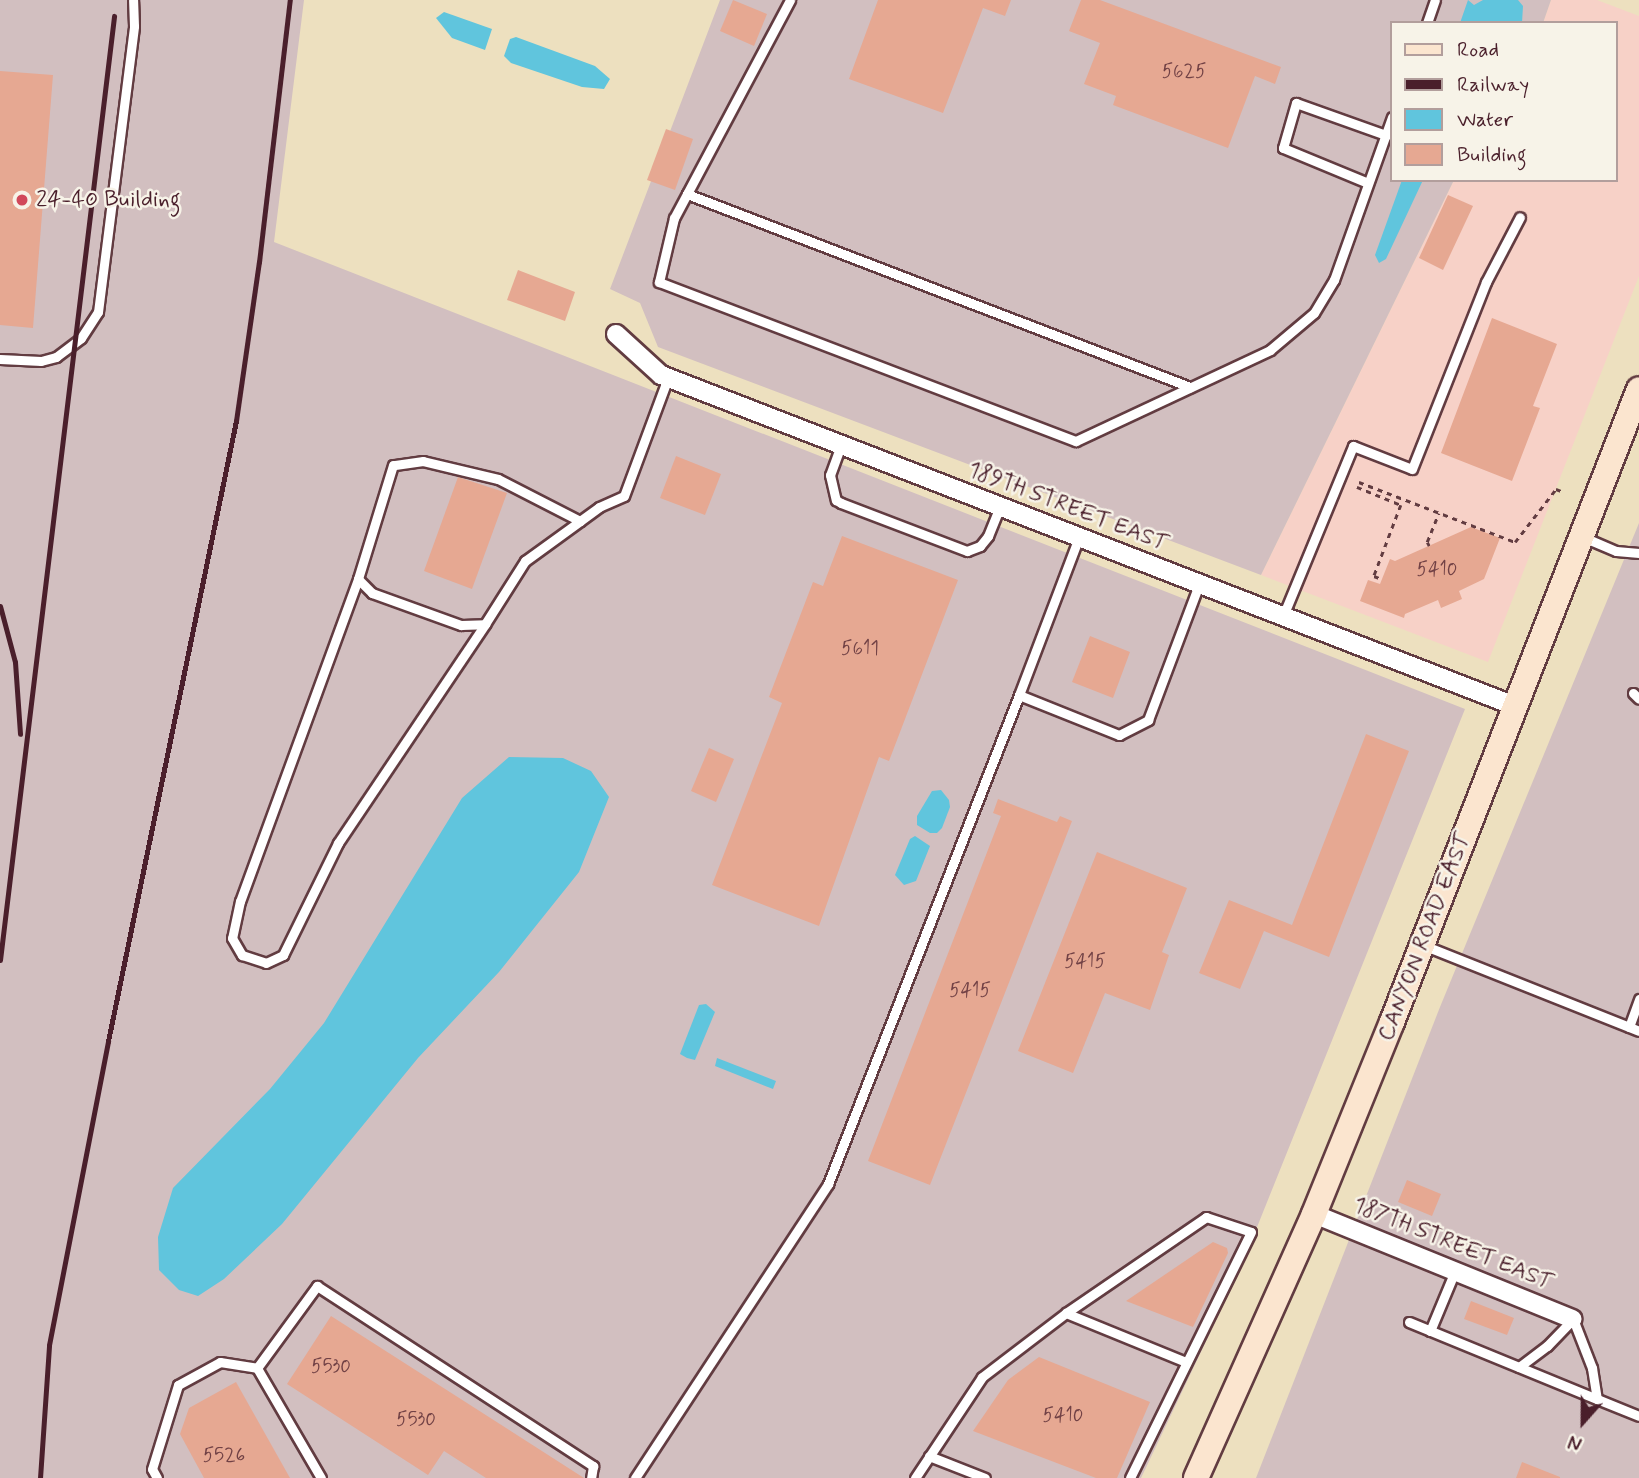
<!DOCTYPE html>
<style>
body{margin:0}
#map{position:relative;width:1639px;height:1478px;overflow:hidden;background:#ede0bf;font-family:Mynerve,sans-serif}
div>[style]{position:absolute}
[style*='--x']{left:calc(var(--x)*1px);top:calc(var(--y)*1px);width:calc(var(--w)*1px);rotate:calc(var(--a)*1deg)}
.built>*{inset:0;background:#f7d1c7}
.industrial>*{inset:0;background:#d2bfc0}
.water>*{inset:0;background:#60c5dd}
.building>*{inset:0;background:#e6a892}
.path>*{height:2.5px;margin-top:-1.25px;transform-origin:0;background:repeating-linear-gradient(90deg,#623c41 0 5px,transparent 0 10px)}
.roads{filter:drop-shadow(2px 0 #623c41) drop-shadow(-2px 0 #623c41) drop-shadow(0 2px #623c41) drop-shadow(0 -2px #623c41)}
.service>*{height:9px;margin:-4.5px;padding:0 4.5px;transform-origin:4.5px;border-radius:4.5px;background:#fff}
.minor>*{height:18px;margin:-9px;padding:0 9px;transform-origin:9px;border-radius:9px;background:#fff}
.secondary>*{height:24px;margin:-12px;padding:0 12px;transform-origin:12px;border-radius:12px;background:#fbe5cf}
.rail>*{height:5px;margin:-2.5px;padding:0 2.5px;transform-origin:2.5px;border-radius:2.5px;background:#4a1f2b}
.dots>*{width:19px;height:19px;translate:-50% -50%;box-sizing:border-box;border:4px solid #f7f3e8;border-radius:50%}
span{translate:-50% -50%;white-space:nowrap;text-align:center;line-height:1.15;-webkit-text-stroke:5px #f7f3e8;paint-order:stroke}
.number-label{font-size:19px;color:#714145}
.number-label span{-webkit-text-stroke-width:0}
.poi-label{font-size:23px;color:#4a1f2b}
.left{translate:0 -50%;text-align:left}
.street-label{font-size:23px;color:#4a1f2b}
.legend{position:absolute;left:1390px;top:21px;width:228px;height:161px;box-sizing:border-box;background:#f7f3e8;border:2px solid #b29e9c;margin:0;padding:9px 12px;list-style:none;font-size:21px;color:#4a1f2b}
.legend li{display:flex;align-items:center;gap:14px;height:35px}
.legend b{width:35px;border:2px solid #b29e9c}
.north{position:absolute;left:1548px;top:1387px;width:70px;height:70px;-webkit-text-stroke:5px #f7f3e8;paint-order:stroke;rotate:201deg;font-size:19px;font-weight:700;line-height:28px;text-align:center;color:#4a1f2b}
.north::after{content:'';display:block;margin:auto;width:24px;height:32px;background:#4a1f2b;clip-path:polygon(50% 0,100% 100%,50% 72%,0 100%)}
</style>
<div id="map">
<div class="built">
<i style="clip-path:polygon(1551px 0,1597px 0,1639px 16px,1639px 276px,1488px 662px,1261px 575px,1454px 180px,1616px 180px,1616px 23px,1543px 23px)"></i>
</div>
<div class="industrial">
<i style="clip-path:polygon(0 0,304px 0,274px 242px,1465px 709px,1239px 1272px,1141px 1478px,0 1478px)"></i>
<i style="clip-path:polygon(720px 0,1551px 0,1543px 23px,1392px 23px,1392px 180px,1454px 180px,1261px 575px,658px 347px,640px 303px,610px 289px)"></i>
<i style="clip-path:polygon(1639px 523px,1639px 1478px,1256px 1478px,1440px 1007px)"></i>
</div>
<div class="water">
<i style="clip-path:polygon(1468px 0,1474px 5px,1483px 0,1518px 0,1523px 6px,1522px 23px,1460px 23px)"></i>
<i style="clip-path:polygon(444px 12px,492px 29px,485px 50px,452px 38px,436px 18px)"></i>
<i style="clip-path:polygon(516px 37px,595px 66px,610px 79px,604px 89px,582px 87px,511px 63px,504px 56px,510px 39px)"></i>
<i style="clip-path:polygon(1402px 180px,1423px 180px,1386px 259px,1379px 263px,1375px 255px)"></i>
<i style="clip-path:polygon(509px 757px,563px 758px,591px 771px,609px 797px,579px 872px,499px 972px,418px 1058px,282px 1224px,224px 1279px,198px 1296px,179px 1290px,159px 1270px,158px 1237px,173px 1188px,270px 1089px,324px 1023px,462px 798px)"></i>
<i style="clip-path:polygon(941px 790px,949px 800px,950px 807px,942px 828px,937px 833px,930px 833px,917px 825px,917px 816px,932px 791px)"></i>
<i style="clip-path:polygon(915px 836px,930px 846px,916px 881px,904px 885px,895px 875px,910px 839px)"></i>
<i style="clip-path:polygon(706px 1004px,715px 1012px,695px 1060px,687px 1058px,680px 1054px,699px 1005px)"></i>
<i style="clip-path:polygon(717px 1058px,776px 1081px,773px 1089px,715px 1066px)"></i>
</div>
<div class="building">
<i style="clip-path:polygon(733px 0,767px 14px,754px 46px,720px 31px)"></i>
<i style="clip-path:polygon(878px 0,1011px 0,1005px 16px,983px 8px,943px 113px,849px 79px)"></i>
<i style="clip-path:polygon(1081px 0,1100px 0,1281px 67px,1275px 84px,1255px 76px,1228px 148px,1113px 105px,1116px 96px,1084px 84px,1100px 43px,1069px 31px)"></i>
<i style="clip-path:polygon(0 71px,53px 75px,33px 328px,0 325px)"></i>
<i style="clip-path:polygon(666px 129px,693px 139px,675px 190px,647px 180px)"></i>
<i style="clip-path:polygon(1448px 195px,1473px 206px,1443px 270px,1419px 258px)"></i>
<i style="clip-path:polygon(518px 270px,575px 292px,565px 321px,507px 300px)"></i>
<i style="clip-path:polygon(1492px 318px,1557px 344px,1533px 406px,1540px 408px,1512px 481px,1441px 453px)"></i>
<i style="clip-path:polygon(676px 456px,721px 474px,705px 515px,660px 498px)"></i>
<i style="clip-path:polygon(458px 477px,507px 493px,472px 589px,424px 571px)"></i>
<i style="clip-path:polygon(1471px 527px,1500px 538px,1484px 579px,1459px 591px,1462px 599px,1441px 608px,1438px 600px,1405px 614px,1404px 618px,1360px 601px,1368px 580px,1380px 584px,1390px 559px,1395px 561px)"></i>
<i style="clip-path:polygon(842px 536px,958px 580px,889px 761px,879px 757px,819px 926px,712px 885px,782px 703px,769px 697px,813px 582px,823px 586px)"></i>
<i style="clip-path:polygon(1090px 636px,1130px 652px,1113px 698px,1072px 682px)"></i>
<i style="clip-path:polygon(1366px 734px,1409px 751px,1329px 957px,1264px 931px,1240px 989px,1199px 973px,1229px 900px,1292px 925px)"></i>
<i style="clip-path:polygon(709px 748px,734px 759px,716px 802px,691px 791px)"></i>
<i style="clip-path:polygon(998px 799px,1057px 822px,1060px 816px,1072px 821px,930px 1185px,868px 1161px,1001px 816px,993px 813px)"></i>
<i style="clip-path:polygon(1097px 852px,1187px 888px,1162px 952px,1169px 955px,1150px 1010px,1105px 993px,1073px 1073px,1018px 1051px)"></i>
<i style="clip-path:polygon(1407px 1180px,1441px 1194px,1432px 1216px,1398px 1202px)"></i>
<i style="clip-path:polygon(1213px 1242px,1227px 1248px,1228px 1253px,1193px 1327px,1126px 1301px)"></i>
<i style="clip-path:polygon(1471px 1301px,1514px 1318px,1507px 1335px,1464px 1319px)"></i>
<i style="clip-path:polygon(331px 1316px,584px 1478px,486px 1478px,444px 1451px,428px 1475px,287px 1384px)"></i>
<i style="clip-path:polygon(1039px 1357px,1150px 1402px,1117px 1478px,1096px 1478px,973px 1431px,1008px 1380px)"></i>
<i style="clip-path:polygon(236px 1382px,290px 1478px,204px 1478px,180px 1434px,189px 1408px)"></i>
<i style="clip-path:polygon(1522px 1462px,1560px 1477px,1560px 1478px,1516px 1478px)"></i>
</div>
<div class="path">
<i style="--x:1359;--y:482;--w:167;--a:21"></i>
<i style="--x:1515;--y:542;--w:67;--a:-52.3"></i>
<i style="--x:1556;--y:489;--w:9;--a:21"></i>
<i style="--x:1357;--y:487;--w:48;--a:22.2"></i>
<i style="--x:1401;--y:505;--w:76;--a:110.8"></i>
<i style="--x:1374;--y:576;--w:9;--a:21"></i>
<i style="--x:1429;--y:546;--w:4;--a:-117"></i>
<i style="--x:1427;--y:542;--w:31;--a:-68"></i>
</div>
<div class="roads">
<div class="service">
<i style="--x:790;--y:0;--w:247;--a:118"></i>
<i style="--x:674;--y:218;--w:66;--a:103.2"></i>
<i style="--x:659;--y:282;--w:446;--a:20.9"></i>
<i style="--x:1076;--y:441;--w:214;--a:-25.1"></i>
<i style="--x:1270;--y:350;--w:57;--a:-40.1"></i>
<i style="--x:1314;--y:313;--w:39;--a:-59"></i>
<i style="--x:1334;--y:280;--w:173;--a:-70.4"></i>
<i style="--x:1427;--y:23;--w:24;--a:-71"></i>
<i style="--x:1368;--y:183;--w:92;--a:-157.6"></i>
<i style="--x:1283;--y:148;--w:47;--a:-73.9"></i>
<i style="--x:1296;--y:103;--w:96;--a:19.6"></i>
<i style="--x:687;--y:194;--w:539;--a:20.99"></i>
<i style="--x:0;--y:359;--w:41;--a:2.8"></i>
<i style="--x:41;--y:361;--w:16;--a:-15"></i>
<i style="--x:56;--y:357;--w:31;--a:-37"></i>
<i style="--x:81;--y:338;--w:31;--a:-57"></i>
<i style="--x:98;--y:312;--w:288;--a:-82.8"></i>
<i style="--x:134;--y:26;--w:26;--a:-92"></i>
<i style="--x:841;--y:445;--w:32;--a:110"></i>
<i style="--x:830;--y:475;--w:26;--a:77"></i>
<i style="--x:836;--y:500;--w:6;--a:31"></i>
<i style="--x:841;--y:503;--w:135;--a:20.9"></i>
<i style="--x:967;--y:551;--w:14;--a:-21"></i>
<i style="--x:980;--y:546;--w:13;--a:-51"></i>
<i style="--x:988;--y:536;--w:31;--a:-68"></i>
<i style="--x:580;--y:521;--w:92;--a:-152.9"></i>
<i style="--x:498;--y:479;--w:77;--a:-166.5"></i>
<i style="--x:423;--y:461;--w:30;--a:172"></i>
<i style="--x:393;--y:465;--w:119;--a:107.1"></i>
<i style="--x:358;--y:579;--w:20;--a:45"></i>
<i style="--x:372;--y:593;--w:95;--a:19.8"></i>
<i style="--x:461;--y:625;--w:24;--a:-2"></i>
<i style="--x:485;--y:624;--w:75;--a:-57.6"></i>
<i style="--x:525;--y:561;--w:68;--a:-36"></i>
<i style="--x:580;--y:521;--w:24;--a:-36"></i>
<i style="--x:599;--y:507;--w:27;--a:-24"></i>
<i style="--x:624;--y:496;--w:126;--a:-69.6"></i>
<i style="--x:1079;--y:537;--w:169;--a:110.8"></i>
<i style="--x:1019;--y:695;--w:108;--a:21.8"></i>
<i style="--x:1119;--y:735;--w:33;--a:-27"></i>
<i style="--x:1148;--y:720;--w:145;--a:-69.4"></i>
<i style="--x:1583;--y:537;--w:36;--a:23"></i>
<i style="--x:1616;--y:551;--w:23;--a:5"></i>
<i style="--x:358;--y:579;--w:343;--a:110.1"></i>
<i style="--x:240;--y:901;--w:38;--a:102"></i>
<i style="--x:232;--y:938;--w:20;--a:60"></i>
<i style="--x:242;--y:955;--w:25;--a:18"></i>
<i style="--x:266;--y:963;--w:19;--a:-25"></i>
<i style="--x:283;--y:955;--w:125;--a:-63.8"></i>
<i style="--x:338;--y:843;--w:264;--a:-56.1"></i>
<i style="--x:1283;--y:616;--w:184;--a:-67.6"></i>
<i style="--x:1353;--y:446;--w:63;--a:21.3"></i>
<i style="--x:1412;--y:469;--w:201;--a:-68.4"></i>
<i style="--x:1486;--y:282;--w:73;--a:-62.4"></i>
<i style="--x:1633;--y:693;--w:8;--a:45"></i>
<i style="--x:1423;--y:945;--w:232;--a:21.7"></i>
<i style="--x:1629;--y:1027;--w:30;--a:-70"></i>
<i style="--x:1066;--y:1313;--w:130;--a:22.2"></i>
<i style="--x:1409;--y:1322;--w:203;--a:22.3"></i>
<i style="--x:1430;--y:1331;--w:65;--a:-67.4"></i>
<i style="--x:1519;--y:1367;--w:35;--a:-37"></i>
<i style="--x:1547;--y:1346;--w:37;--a:-46"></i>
<i style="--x:1573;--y:1319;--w:53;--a:68.8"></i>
<i style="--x:1592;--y:1368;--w:31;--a:81"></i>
<i style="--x:1597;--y:1399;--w:45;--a:22"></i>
<i style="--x:929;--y:1456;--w:60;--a:21.4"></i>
<i style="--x:157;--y:1478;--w:10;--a:-119"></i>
<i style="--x:152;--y:1469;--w:88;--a:-72.8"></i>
<i style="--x:178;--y:1385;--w:48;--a:-28.7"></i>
<i style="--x:220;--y:1362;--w:37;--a:9"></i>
<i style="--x:321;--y:1478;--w:127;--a:-120.2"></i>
<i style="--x:257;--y:1368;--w:102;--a:-53.8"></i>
<i style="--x:317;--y:1286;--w:330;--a:33.1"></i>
<i style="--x:593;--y:1466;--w:12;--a:99"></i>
<i style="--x:635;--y:1478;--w:352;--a:-56.7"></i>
<i style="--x:828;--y:1184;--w:525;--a:-68.66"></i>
<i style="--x:915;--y:1478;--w:121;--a:-56.4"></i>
<i style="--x:982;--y:1377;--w:106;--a:-37.3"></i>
<i style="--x:1066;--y:1313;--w:170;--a:-34.4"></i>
<i style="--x:1206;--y:1217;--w:47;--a:18.4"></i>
<i style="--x:1251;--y:1232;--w:274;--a:116.2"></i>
</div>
<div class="minor">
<i style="--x:616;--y:334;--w:61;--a:42.3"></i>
<i style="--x:661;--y:375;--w:916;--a:21.19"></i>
<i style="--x:1314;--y:1214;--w:279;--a:22.1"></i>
</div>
<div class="secondary">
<i style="--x:1196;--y:1478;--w:289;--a:-65.9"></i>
<i style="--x:1314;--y:1214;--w:207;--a:-67.9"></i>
<i style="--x:1392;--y:1022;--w:679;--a:-68.68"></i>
</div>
</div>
<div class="rail">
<i style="--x:0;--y:606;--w:58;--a:75"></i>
<i style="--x:15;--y:662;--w:72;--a:86"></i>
<i style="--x:0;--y:960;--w:951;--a:-83.11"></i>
<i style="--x:40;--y:1478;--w:133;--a:-86.1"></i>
<i style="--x:49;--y:1345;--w:310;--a:-79"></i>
<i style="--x:108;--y:1041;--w:633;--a:-78.34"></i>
<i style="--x:236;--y:421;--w:161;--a:-81.8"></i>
<i style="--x:259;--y:262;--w:264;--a:-83.3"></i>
</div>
<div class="dots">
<i style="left:22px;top:200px;background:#d1495b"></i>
</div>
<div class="number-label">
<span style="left:1184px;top:72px">5625</span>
<span style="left:1437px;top:570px">5410</span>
<span style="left:860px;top:649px">5611</span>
<span style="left:1085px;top:962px">5415</span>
<span style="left:970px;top:991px">5415</span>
<span style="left:331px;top:1367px">5530</span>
<span style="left:1063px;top:1416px">5410</span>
<span style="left:416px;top:1420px">5530</span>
<span style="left:224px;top:1456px">5526</span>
</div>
<div class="poi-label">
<span class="left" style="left:36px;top:200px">24-40 Building</span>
</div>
<div class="street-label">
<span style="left:1068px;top:507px;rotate:21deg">189TH STREET EAST</span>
<span style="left:1425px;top:937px;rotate:-69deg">CANYON ROAD EAST</span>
<span style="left:1453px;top:1244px;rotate:22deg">187TH STREET EAST</span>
</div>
<ul class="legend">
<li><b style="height:9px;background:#fbe5cf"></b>Road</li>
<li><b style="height:9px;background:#4a1f2b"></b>Railway</li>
<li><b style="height:19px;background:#60c5dd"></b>Water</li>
<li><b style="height:19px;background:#e6a892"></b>Building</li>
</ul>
<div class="north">N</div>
</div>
